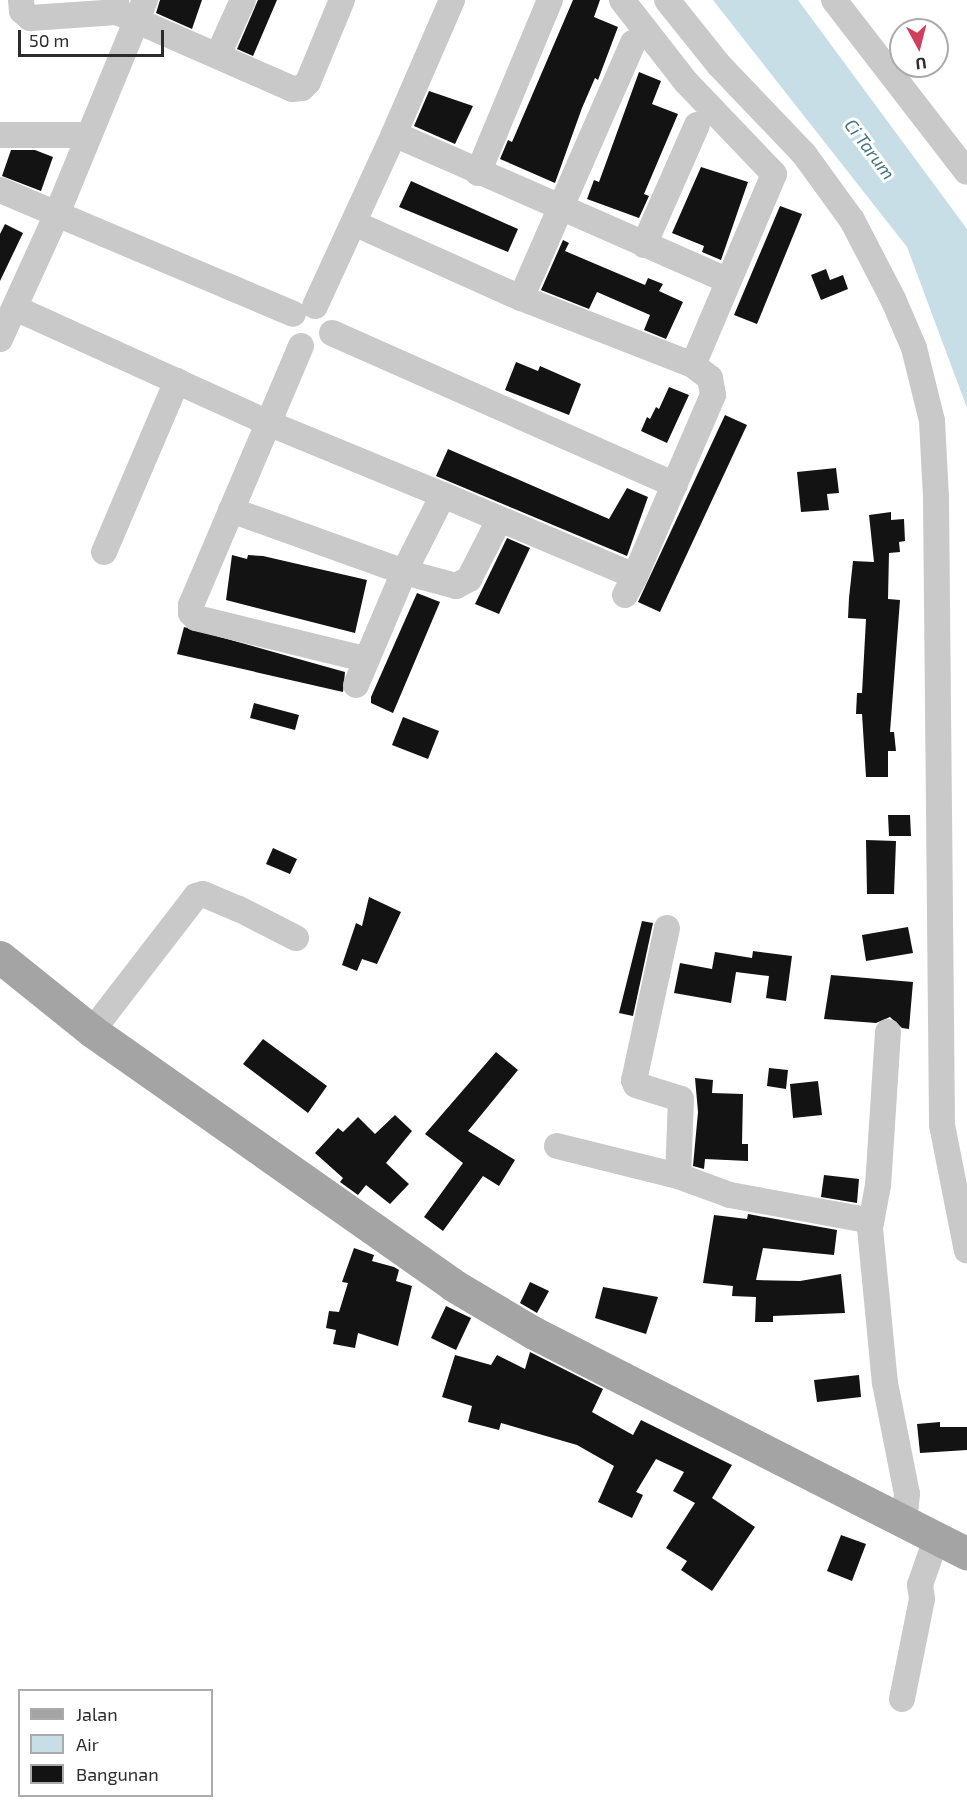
<!DOCTYPE html>
<style>
body{margin:0}
#map{position:relative;width:967px;height:1815px;overflow:hidden;background:#fff;font-family:"Exo 2",sans-serif}
div>[style]{position:absolute}
[style*='--x']{left:calc(var(--x)*1px);top:calc(var(--y)*1px);width:calc(var(--w)*1px);rotate:calc(var(--a)*1deg)}
.water>*{inset:0;background:#c8dee6}
.building>*{inset:0;background:#131313}
.minor>*{height:26px;margin:-13px;padding:0 13px;transform-origin:13px;border-radius:13px;background:#c9c9c9}
.major>*{height:33px;margin:-16.5px;padding:0 16.5px;transform-origin:16.5px;border-radius:16.5px;background:#a4a4a4}
span{translate:-50% -50%;white-space:nowrap;text-align:center;line-height:1.15;-webkit-text-stroke:6px #fff;paint-order:stroke}
.water-label{font-size:18px;color:#447384;font-style:italic}
.legend{position:absolute;left:18px;top:1689px;width:195px;height:108px;box-sizing:border-box;background:#fff;border:2px solid #ababab;margin:0;padding:8px 10px;list-style:none;font-size:18px;color:#2c2c2c}
.legend li{display:flex;align-items:center;gap:12px;height:30px}
.legend b{width:30px;border:2px solid #ababab}
.north{position:absolute;left:889px;top:18px;width:60px;height:60px;box-sizing:border-box;background:#fff;border:2px solid #ababab;border-radius:50%;rotate:173deg;font-size:16px;font-weight:700;line-height:24px;text-align:center;color:#2c2c2c}
.north::after{content:'';display:block;margin:auto;width:21px;height:27px;background:#d0405d;clip-path:polygon(50% 0,100% 100%,50% 72%,0 100%)}
.scale{position:absolute;left:18px;top:30px;width:146px;height:27px;box-sizing:border-box;border:3px solid #2c2c2c;border-top:0;padding-left:8px;font-size:18px;line-height:21px;white-space:nowrap;color:#2c2c2c;-webkit-text-stroke:4px #fff;paint-order:stroke}
</style>
<div id="map">
<div class="water">
<i style="clip-path:polygon(713px 0,798px 0,967px 229px,967px 408px,907px 247px)"></i>
</div>
<div class="building">
<i style="clip-path:polygon(160px 0,202px 0,192px 29px,156px 13px)"></i>
<i style="clip-path:polygon(258px 0,277px 0,253px 56px,237px 49px)"></i>
<i style="clip-path:polygon(573px 0,600px 0,594px 17px,618px 27px,598px 80px,595px 78px,582px 108px,555px 183px,500px 159px,508px 140px,512px 142px)"></i>
<i style="clip-path:polygon(639px 72px,661px 81px,652px 104px,678px 114px,644px 194px,649px 196px,639px 218px,587px 199px,594px 180px,599px 182px)"></i>
<i style="clip-path:polygon(429px 91px,473px 106px,455px 144px,414px 126px)"></i>
<i style="clip-path:polygon(11px 150px,35px 150px,53px 157px,41px 191px,2px 176px)"></i>
<i style="clip-path:polygon(701px 167px,748px 182px,721px 260px,702px 252px,704px 246px,672px 233px)"></i>
<i style="clip-path:polygon(411px 181px,518px 229px,508px 252px,399px 207px)"></i>
<i style="clip-path:polygon(780px 206px,802px 214px,757px 324px,734px 315px)"></i>
<i style="clip-path:polygon(5px 224px,23px 233px,0 281px,0 234px)"></i>
<i style="clip-path:polygon(563px 240px,569px 243px,565px 251px,645px 285px,648px 278px,663px 284px,659px 291px,683px 302px,666px 339px,644px 330px,650px 315px,597px 292px,589px 309px,541px 290px)"></i>
<i style="clip-path:polygon(826px 269px,830px 280px,843px 275px,848px 289px,821px 300px,811px 275px)"></i>
<i style="clip-path:polygon(516px 362px,538px 371px,540px 366px,581px 384px,569px 415px,505px 390px)"></i>
<i style="clip-path:polygon(669px 387px,689px 395px,667px 443px,641px 431px,647px 417px,650px 419px,656px 407px,659px 409px)"></i>
<i style="clip-path:polygon(725px 415px,747px 425px,660px 612px,638px 602px)"></i>
<i style="clip-path:polygon(448px 449px,609px 519px,627px 488px,648px 497px,627px 556px,436px 476px)"></i>
<i style="clip-path:polygon(836px 468px,839px 493px,827px 494px,829px 510px,801px 512px,797px 472px)"></i>
<i style="clip-path:polygon(891px 512px,891px 520px,904px 519px,905px 541px,899px 542px,900px 552px,889px 553px,888px 599px,900px 600px,890px 732px,894px 732px,896px 751px,888px 751px,888px 777px,866px 777px,862px 714px,856px 714px,857px 693px,862px 693px,866px 619px,848px 618px,849px 598px,853px 561px,874px 562px,869px 515px)"></i>
<i style="clip-path:polygon(507px 538px,530px 548px,499px 614px,475px 604px)"></i>
<i style="clip-path:polygon(232px 555px,247px 559px,248px 555px,263px 556px,367px 580px,355px 633px,226px 600px)"></i>
<i style="clip-path:polygon(417px 593px,440px 602px,393px 713px,371px 703px,371px 697px)"></i>
<i style="clip-path:polygon(184px 627px,345px 672px,343px 692px,177px 654px)"></i>
<i style="clip-path:polygon(254px 703px,299px 715px,295px 730px,250px 718px)"></i>
<i style="clip-path:polygon(403px 717px,439px 731px,428px 759px,392px 745px)"></i>
<i style="clip-path:polygon(888px 815px,910px 815px,911px 836px,889px 836px)"></i>
<i style="clip-path:polygon(866px 840px,896px 841px,894px 894px,867px 894px)"></i>
<i style="clip-path:polygon(273px 848px,297px 859px,290px 874px,266px 864px)"></i>
<i style="clip-path:polygon(369px 897px,401px 912px,377px 964px,362px 959px,357px 971px,342px 965px,356px 923px,362px 926px)"></i>
<i style="clip-path:polygon(642px 921px,653px 923px,633px 1016px,619px 1013px)"></i>
<i style="clip-path:polygon(908px 927px,913px 953px,866px 961px,862px 935px)"></i>
<i style="clip-path:polygon(753px 951px,792px 956px,786px 1001px,766px 998px,769px 976px,736px 972px,731px 1003px,674px 993px,680px 963px,712px 969px,715px 952px,752px 958px)"></i>
<i style="clip-path:polygon(831px 975px,913px 982px,909px 1029px,902px 1028px,890px 1017px,876px 1023px,824px 1019px)"></i>
<i style="clip-path:polygon(263px 1039px,327px 1086px,308px 1113px,243px 1064px)"></i>
<i style="clip-path:polygon(496px 1052px,518px 1070px,468px 1131px,515px 1160px,499px 1186px,483px 1176px,443px 1231px,424px 1217px,463px 1163px,425px 1134px)"></i>
<i style="clip-path:polygon(769px 1068px,788px 1070px,786px 1089px,767px 1086px)"></i>
<i style="clip-path:polygon(695px 1078px,713px 1080px,712px 1093px,743px 1094px,742px 1144px,748px 1144px,748px 1161px,705px 1159px,704px 1169px,693px 1166px,698px 1112px)"></i>
<i style="clip-path:polygon(818px 1081px,822px 1115px,793px 1118px,790px 1084px)"></i>
<i style="clip-path:polygon(395px 1115px,412px 1131px,386px 1163px,409px 1184px,390px 1204px,366px 1185px,358px 1195px,340px 1182px,343px 1178px,315px 1153px,338px 1128px,343px 1132px,358px 1117px,375px 1134px)"></i>
<i style="clip-path:polygon(824px 1175px,859px 1179px,857px 1203px,821px 1197px)"></i>
<i style="clip-path:polygon(748px 1214px,837px 1230px,834px 1255px,763px 1248px,756px 1280px,800px 1281px,841px 1274px,845px 1313px,773px 1316px,773px 1322px,755px 1322px,756px 1297px,732px 1296px,733px 1286px,703px 1283px,714px 1215px,747px 1219px)"></i>
<i style="clip-path:polygon(354px 1248px,374px 1255px,372px 1261px,394px 1267px,399px 1270px,396px 1281px,412px 1286px,398px 1346px,358px 1333px,355px 1348px,333px 1344px,336px 1330px,326px 1328px,329px 1311px,339px 1312px,348px 1283px,342px 1282px)"></i>
<i style="clip-path:polygon(530px 1282px,549px 1291px,537px 1313px,520px 1303px)"></i>
<i style="clip-path:polygon(603px 1287px,658px 1297px,646px 1334px,595px 1318px)"></i>
<i style="clip-path:polygon(446px 1306px,471px 1318px,456px 1350px,431px 1338px)"></i>
<i style="clip-path:polygon(530px 1352px,603px 1389px,592px 1412px,633px 1435px,641px 1420px,732px 1465px,712px 1498px,755px 1527px,712px 1591px,681px 1570px,687px 1561px,666px 1548px,695px 1503px,673px 1491px,684px 1472px,656px 1459px,636px 1492px,643px 1495px,632px 1518px,598px 1502px,614px 1466px,577px 1445px,501px 1423px,499px 1430px,468px 1422px,472px 1406px,442px 1397px,455px 1355px,491px 1365px,497px 1355px,525px 1369px)"></i>
<i style="clip-path:polygon(859px 1375px,861px 1397px,817px 1402px,814px 1380px)"></i>
<i style="clip-path:polygon(940px 1422px,940px 1427px,967px 1427px,967px 1450px,920px 1453px,917px 1424px)"></i>
<i style="clip-path:polygon(841px 1535px,866px 1544px,852px 1581px,827px 1571px)"></i>
</div>
<div class="minor">
<i style="--x:21;--y:0;--w:11;--a:85"></i>
<i style="--x:22;--y:11;--w:11;--a:41"></i>
<i style="--x:30;--y:18;--w:87;--a:-3.9"></i>
<i style="--x:116;--y:0;--w:12;--a:85"></i>
<i style="--x:117;--y:12;--w:191;--a:23.7"></i>
<i style="--x:292;--y:89;--w:10;--a:-6"></i>
<i style="--x:302;--y:88;--w:8;--a:-45"></i>
<i style="--x:308;--y:82;--w:89;--a:-67.5"></i>
<i style="--x:667;--y:0;--w:83;--a:51.3"></i>
<i style="--x:719;--y:65;--w:123;--a:46.3"></i>
<i style="--x:804;--y:154;--w:82;--a:54"></i>
<i style="--x:852;--y:220;--w:89;--a:62.6"></i>
<i style="--x:893;--y:299;--w:53;--a:66.8"></i>
<i style="--x:914;--y:348;--w:75;--a:76.1"></i>
<i style="--x:932;--y:421;--w:77;--a:87"></i>
<i style="--x:936;--y:498;--w:627;--a:89.45"></i>
<i style="--x:942;--y:1125;--w:128;--a:78.8"></i>
<i style="--x:834;--y:0;--w:217;--a:52.3"></i>
<i style="--x:218;--y:55;--w:60;--a:-65.6"></i>
<i style="--x:394;--y:134;--w:146;--a:-66.6"></i>
<i style="--x:0;--y:135;--w:88;--a:0"></i>
<i style="--x:478;--y:173;--w:187;--a:-67.4"></i>
<i style="--x:0;--y:190;--w:318;--a:22.9"></i>
<i style="--x:356;--y:224;--w:181;--a:24.2"></i>
<i style="--x:521;--y:298;--w:185;--a:21.3"></i>
<i style="--x:693;--y:365;--w:207;--a:-67"></i>
<i style="--x:774;--y:174;--w:127;--a:-133.7"></i>
<i style="--x:686;--y:82;--w:104;--a:-128"></i>
<i style="--x:644;--y:245;--w:131;--a:-66.2"></i>
<i style="--x:521;--y:298;--w:279;--a:-66.3"></i>
<i style="--x:315;--y:306;--w:189;--a:-65.3"></i>
<i style="--x:394;--y:134;--w:364;--a:23.7"></i>
<i style="--x:15;--y:308;--w:278;--a:24.4"></i>
<i style="--x:268;--y:423;--w:189;--a:22.4"></i>
<i style="--x:332;--y:333;--w:375;--a:23.9"></i>
<i style="--x:0;--y:339;--w:135;--a:-65.5"></i>
<i style="--x:56;--y:216;--w:234;--a:-67.6"></i>
<i style="--x:301;--y:346;--w:281;--a:113"></i>
<i style="--x:191;--y:605;--w:8;--a:90"></i>
<i style="--x:191;--y:613;--w:7;--a:45"></i>
<i style="--x:196;--y:618;--w:173;--a:13.7"></i>
<i style="--x:231;--y:510;--w:184;--a:19.7"></i>
<i style="--x:404;--y:572;--w:54;--a:15.1"></i>
<i style="--x:456;--y:586;--w:15;--a:-28"></i>
<i style="--x:469;--y:579;--w:66;--a:-63"></i>
<i style="--x:104;--y:552;--w:186;--a:-66.9"></i>
<i style="--x:625;--y:595;--w:21;--a:-62"></i>
<i style="--x:356;--y:685;--w:123;--a:-67"></i>
<i style="--x:404;--y:572;--w:86;--a:-63.1"></i>
<i style="--x:443;--y:495;--w:208;--a:22.9"></i>
<i style="--x:635;--y:576;--w:197;--a:-66.7"></i>
<i style="--x:713;--y:395;--w:17;--a:-100"></i>
<i style="--x:710;--y:378;--w:21;--a:-143"></i>
<i style="--x:667;--y:928;--w:156;--a:102.2"></i>
<i style="--x:634;--y:1080;--w:5;--a:68"></i>
<i style="--x:636;--y:1085;--w:47;--a:17.3"></i>
<i style="--x:681;--y:1099;--w:77;--a:92.2"></i>
<i style="--x:678;--y:1176;--w:55;--a:20.1"></i>
<i style="--x:730;--y:1195;--w:143;--a:10.4"></i>
<i style="--x:92;--y:1031;--w:170;--a:-52.4"></i>
<i style="--x:196;--y:896;--w:7;--a:-16"></i>
<i style="--x:203;--y:894;--w:39;--a:23"></i>
<i style="--x:239;--y:909;--w:64;--a:27"></i>
<i style="--x:888;--y:1032;--w:153;--a:93.7"></i>
<i style="--x:878;--y:1185;--w:44;--a:100.5"></i>
<i style="--x:870;--y:1228;--w:156;--a:84.5"></i>
<i style="--x:885;--y:1383;--w:113;--a:78.8"></i>
<i style="--x:907;--y:1494;--w:29;--a:96"></i>
<i style="--x:557;--y:1146;--w:125;--a:13.9"></i>
<i style="--x:902;--y:1699;--w:102;--a:-78.7"></i>
<i style="--x:922;--y:1599;--w:14;--a:-98"></i>
<i style="--x:920;--y:1585;--w:49;--a:-70.8"></i>
</div>
<div class="major">
<i style="--x:0;--y:957;--w:118;--a:38.8"></i>
<i style="--x:92;--y:1031;--w:441;--a:35.1"></i>
<i style="--x:453;--y:1285;--w:94;--a:30.7"></i>
<i style="--x:534;--y:1333;--w:486;--a:27"></i>
</div>
<div class="water-label">
<span style="left:870px;top:149px;rotate:53deg">Ci Tarum</span>
</div>
<ul class="legend">
<li><b style="height:8px;background:#a4a4a4"></b>Jalan</li>
<li><b style="height:16px;background:#c8dee6"></b>Air</li>
<li><b style="height:16px;background:#131313"></b>Bangunan</li>
</ul>
<div class="north">U</div>
<div class="scale">50 m</div>
</div>
